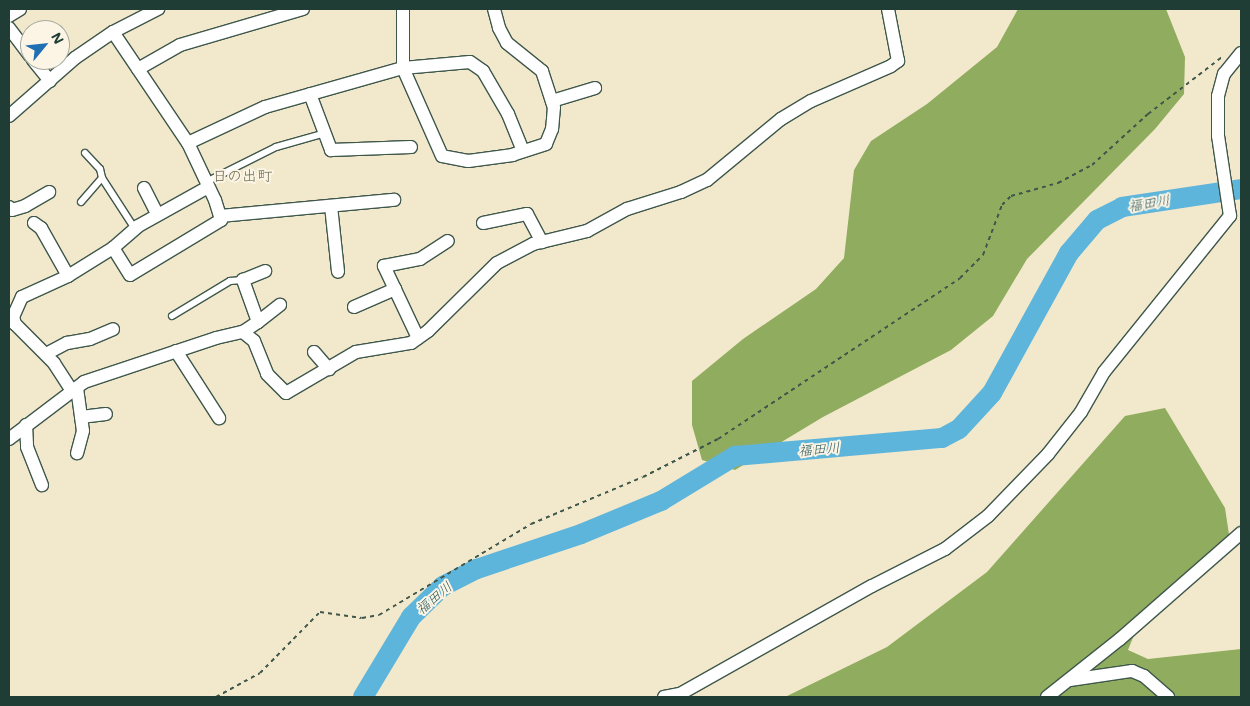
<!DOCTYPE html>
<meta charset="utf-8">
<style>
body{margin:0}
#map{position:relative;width:1250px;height:706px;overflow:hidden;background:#f2e9cd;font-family:Mali,"Klee One",sans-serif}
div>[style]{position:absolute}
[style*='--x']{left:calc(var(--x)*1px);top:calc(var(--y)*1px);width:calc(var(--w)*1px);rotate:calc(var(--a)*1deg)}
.forest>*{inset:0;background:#90ac5e}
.river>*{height:20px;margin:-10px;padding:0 10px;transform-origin:10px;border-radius:10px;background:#5eb5db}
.path>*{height:2px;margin-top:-1px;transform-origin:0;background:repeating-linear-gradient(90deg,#3f574b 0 4px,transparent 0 8px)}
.roads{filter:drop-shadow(1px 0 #3f574b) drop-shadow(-1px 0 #3f574b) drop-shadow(0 1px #3f574b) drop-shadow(0 -1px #3f574b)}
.service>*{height:6px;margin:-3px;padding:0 3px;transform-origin:3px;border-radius:3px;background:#fff}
.minor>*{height:12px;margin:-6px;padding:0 6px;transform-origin:6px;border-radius:6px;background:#fff}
span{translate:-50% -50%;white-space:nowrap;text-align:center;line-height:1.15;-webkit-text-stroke:4px #fcf5e5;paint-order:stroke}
.water-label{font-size:14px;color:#2f5b5e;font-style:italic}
.quarter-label{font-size:15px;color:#66674c}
.frame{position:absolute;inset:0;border:10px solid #1f3d34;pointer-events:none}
.north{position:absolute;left:20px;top:20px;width:50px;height:50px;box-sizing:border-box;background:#fcf5e5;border:1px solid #a4ab9e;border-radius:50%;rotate:62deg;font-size:14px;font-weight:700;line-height:20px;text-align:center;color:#1f3d34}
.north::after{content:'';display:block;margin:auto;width:18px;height:22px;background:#1f6fb2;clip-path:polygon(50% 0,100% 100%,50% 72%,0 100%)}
</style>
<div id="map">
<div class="forest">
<i style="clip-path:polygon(1018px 9px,1166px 9px,1185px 57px,1184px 94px,1155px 129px,1027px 259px,993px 316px,951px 350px,823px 417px,735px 470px,702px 460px,692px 425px,692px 381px,743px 339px,816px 289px,844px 258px,854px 170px,871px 141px,927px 104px,997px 47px)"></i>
<i style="clip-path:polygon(1165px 408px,1225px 508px,1230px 541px,1138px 625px,1128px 650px,1148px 659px,1241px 649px,1241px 697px,785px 697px,887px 647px,987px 572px,1125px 416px)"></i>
</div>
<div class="river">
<i style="--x:363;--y:697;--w:93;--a:-59"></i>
<i style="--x:411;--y:617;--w:45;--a:-44.1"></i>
<i style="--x:443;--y:586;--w:38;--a:-27"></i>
<i style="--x:477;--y:569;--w:110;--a:-18.6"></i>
<i style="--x:581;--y:534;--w:87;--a:-22.4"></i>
<i style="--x:661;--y:501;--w:87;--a:-31.3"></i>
<i style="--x:735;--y:456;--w:208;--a:-5"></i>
<i style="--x:942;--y:438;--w:19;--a:-28"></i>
<i style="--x:959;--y:429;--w:49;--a:-47.5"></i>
<i style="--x:992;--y:393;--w:160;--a:-61.2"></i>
<i style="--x:1069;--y:253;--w:43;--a:-49.7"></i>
<i style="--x:1097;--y:220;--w:28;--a:-27"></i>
<i style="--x:1122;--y:207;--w:120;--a:-8.6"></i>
</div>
<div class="path">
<i style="--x:216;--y:697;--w:50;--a:-28.6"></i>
<i style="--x:260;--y:673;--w:86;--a:-45.5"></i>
<i style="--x:320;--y:612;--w:42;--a:8.1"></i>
<i style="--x:362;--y:618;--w:17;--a:-10"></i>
<i style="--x:379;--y:615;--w:177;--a:-30.9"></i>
<i style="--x:531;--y:524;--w:121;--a:-22.8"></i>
<i style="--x:643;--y:477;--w:84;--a:-26.9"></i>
<i style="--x:718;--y:439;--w:291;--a:-33.6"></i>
<i style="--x:960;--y:278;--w:33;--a:-45"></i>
<i style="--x:983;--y:255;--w:53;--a:-69.2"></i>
<i style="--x:1002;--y:205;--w:13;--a:-45"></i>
<i style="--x:1011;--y:196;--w:49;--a:-15.5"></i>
<i style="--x:1058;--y:183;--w:38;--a:-28"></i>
<i style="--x:1092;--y:165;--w:76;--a:-42.3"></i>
<i style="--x:1148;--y:114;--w:93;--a:-37.6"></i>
</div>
<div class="roads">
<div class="service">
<i style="--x:85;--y:153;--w:22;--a:47"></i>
<i style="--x:100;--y:169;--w:9;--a:77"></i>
<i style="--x:102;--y:178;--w:61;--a:57.1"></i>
<i style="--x:206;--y:182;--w:78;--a:-26.6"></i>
<i style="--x:276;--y:147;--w:51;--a:-15.9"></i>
<i style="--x:81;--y:202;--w:32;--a:-49"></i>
<i style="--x:172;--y:316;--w:68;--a:-31.1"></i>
<i style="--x:230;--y:281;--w:13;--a:-4"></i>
</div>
<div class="minor">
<i style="--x:494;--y:9;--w:20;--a:75"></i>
<i style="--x:499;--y:28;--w:17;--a:62"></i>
<i style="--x:507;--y:43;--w:45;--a:38.7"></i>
<i style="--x:542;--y:71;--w:38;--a:72"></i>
<i style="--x:554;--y:107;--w:22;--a:95"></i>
<i style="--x:552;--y:129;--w:16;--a:112"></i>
<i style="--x:546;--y:144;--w:35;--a:162"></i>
<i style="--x:513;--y:155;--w:45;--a:172.4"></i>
<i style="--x:468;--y:161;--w:26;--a:-169"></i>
<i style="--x:442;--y:156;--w:96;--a:-113.9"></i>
<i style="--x:403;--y:68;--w:67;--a:-5.1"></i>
<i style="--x:470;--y:62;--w:16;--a:35"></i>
<i style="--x:483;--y:71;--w:50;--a:59.8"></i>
<i style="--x:508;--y:114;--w:40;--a:68"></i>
<i style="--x:9;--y:16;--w:13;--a:-32"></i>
<i style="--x:9;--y:28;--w:35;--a:53"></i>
<i style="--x:113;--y:32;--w:134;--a:56"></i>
<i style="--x:188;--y:143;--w:63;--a:64.7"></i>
<i style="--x:215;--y:200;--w:21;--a:73"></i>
<i style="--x:221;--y:220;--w:106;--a:148.9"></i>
<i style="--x:130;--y:275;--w:32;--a:-122"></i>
<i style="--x:33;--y:60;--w:27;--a:51"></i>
<i style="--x:138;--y:69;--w:48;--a:-29.7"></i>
<i style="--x:180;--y:45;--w:128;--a:-16.3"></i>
<i style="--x:310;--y:94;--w:60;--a:69.4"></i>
<i style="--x:331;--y:150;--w:80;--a:-2.1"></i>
<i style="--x:552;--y:101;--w:45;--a:-16.8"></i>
<i style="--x:9;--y:116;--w:88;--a:-41.3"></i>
<i style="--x:75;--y:58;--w:46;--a:-34.4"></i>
<i style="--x:113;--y:32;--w:51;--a:-27.1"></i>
<i style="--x:188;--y:143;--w:85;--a:-25.1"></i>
<i style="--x:265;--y:107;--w:143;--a:-15.8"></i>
<i style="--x:403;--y:68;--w:59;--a:-90"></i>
<i style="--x:144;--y:188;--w:30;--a:63"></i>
<i style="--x:331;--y:206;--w:66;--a:83.9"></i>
<i style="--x:9;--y:207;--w:4;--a:45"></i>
<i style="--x:12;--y:210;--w:14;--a:-17"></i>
<i style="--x:25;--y:206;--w:28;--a:-30"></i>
<i style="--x:220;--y:216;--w:175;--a:-5.3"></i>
<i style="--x:34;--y:223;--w:9;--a:36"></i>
<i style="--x:41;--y:228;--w:55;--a:60.6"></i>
<i style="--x:483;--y:223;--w:45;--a:-11.6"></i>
<i style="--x:527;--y:214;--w:32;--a:62"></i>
<i style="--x:354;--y:307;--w:45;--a:-23.7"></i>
<i style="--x:258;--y:322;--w:28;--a:-38"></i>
<i style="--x:243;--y:332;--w:18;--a:-34"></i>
<i style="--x:258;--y:322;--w:45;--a:-109.7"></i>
<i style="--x:243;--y:280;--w:24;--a:-22"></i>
<i style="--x:418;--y:338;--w:80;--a:-115.3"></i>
<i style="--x:384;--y:266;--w:37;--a:-11"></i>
<i style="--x:420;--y:259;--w:33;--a:-33"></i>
<i style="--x:176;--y:351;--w:80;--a:57.3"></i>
<i style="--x:314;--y:352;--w:23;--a:49"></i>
<i style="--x:46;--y:354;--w:24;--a:-28"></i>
<i style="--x:67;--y:343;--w:23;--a:-10"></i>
<i style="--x:90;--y:339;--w:25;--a:-23"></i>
<i style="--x:77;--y:388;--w:43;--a:82.1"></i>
<i style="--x:83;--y:431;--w:23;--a:105"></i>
<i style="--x:72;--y:391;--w:33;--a:-123"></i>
<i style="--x:54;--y:363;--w:55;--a:-135"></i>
<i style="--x:15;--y:324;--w:7;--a:-106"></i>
<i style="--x:13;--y:317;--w:22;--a:-66"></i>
<i style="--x:22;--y:297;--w:51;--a:-24.5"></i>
<i style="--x:68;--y:276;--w:53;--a:-31.9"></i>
<i style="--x:113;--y:248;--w:33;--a:-41"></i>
<i style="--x:138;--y:226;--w:80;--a:-29.1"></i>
<i style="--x:81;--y:417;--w:25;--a:-7"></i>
<i style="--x:26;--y:425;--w:22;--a:87"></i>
<i style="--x:27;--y:447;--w:41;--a:68.5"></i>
<i style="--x:9;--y:439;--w:94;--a:-37.2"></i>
<i style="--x:84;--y:382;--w:139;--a:-18.4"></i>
<i style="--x:216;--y:338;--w:28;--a:-13"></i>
<i style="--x:243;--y:332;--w:14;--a:39"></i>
<i style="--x:254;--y:341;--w:35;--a:68"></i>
<i style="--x:267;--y:374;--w:27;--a:45"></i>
<i style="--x:286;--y:393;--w:81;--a:-30.4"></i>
<i style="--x:356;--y:352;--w:56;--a:-9.3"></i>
<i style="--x:411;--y:343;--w:21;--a:-35"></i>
<i style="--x:428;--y:331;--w:97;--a:-44.6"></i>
<i style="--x:497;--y:263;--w:41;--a:-27.8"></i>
<i style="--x:533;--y:244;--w:56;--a:-13.5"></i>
<i style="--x:587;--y:231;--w:46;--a:-28.8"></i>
<i style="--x:627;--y:209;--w:57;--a:-17.5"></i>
<i style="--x:681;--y:192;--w:29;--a:-25"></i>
<i style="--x:707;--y:180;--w:96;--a:-39.5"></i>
<i style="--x:781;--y:119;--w:35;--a:-31"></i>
<i style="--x:811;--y:101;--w:87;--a:-23.6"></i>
<i style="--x:891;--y:66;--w:9;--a:-36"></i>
<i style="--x:898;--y:61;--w:53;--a:-100.9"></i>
<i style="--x:1070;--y:680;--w:63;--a:-8.3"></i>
<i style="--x:1132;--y:671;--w:13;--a:23"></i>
<i style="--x:1144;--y:676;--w:32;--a:41"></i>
<i style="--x:664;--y:697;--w:16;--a:-11"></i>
<i style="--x:680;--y:694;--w:220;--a:-29.4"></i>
<i style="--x:872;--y:586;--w:82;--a:-26.9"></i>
<i style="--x:945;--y:549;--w:54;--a:-37.5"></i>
<i style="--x:988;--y:516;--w:86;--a:-45.9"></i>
<i style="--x:1048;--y:454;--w:53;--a:-51.8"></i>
<i style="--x:1081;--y:412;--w:46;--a:-60.1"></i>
<i style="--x:1104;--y:372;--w:201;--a:-51.1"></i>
<i style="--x:1230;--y:216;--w:81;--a:-98.5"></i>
<i style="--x:1218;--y:136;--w:40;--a:-90"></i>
<i style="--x:1218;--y:96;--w:23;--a:-75"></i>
<i style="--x:1224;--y:74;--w:27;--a:-51"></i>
<i style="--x:1047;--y:697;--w:93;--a:-38.5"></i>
<i style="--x:1120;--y:639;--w:161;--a:-41.2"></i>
</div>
</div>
<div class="water-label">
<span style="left:1149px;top:203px;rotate:-9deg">福田川</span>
<span style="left:819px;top:449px;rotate:-5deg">福田川</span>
<span style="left:434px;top:598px;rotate:-40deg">福田川</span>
</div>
<div class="quarter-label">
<span style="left:242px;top:176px">日の出町</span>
</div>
<div class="frame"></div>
<div class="north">N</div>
</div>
